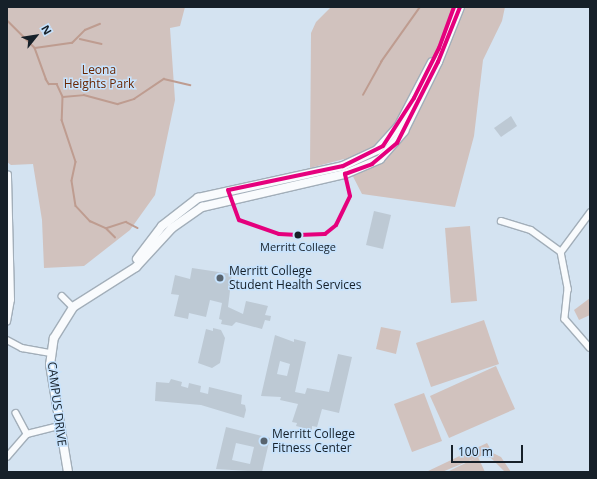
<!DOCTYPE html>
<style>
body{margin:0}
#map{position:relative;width:597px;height:479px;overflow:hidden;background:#d4e3f1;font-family:"Open Sans",sans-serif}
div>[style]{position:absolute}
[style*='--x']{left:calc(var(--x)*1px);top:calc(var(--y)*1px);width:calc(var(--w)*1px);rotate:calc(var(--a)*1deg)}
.green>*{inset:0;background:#d1c2be}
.stream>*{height:1.5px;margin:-0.75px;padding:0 0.75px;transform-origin:0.75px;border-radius:0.75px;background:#be9c90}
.building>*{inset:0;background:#bdc9d4}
.roads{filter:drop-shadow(1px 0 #a2aeb9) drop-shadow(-1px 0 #a2aeb9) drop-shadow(0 1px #a2aeb9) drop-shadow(0 -1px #a2aeb9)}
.street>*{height:5.5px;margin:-2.75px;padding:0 2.75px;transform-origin:2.75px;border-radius:2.75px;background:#f9fbfd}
.secondary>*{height:8px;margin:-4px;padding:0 4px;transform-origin:4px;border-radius:4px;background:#f9fbfd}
.bus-1>*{height:4px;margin:-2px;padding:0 2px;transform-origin:2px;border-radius:2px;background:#e5007d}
.dots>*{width:11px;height:11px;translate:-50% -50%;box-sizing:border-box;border:2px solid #c7e3fe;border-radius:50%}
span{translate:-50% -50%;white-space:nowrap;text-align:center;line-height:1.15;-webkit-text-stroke:3px #c7e3fe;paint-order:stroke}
.bus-label{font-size:11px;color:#162029}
.park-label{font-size:12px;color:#692600}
.poi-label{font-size:12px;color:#162029}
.left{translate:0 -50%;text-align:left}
.street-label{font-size:12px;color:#162029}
.frame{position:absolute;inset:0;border:8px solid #162029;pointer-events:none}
.north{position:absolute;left:16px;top:16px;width:40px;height:40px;-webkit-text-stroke:3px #c7e3fe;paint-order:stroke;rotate:60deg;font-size:11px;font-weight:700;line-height:16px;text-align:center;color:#162029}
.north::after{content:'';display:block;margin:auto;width:14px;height:18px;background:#162029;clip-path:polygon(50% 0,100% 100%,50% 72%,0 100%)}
.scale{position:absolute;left:451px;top:445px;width:72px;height:18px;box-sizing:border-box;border:2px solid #162029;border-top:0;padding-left:5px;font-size:12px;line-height:14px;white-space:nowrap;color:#162029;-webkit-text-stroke:3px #c7e3fe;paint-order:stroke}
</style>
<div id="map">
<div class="green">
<i style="clip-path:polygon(7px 7px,185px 7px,180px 26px,170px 28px,175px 100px,155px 195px,130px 230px,84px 266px,44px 268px,42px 220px,33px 164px,11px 165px,7px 162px)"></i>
<i style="clip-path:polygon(331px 7px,505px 7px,502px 21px,483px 60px,474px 136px,455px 207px,362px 194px,344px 159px,310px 168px,311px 33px,316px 22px)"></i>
<i style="clip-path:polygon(470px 226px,477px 301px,451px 303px,445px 228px)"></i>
<i style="clip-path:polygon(590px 298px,590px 315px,579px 320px,574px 310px)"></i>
<i style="clip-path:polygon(484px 320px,499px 364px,431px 387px,416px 343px)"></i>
<i style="clip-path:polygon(381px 327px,401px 331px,396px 354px,376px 349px)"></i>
<i style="clip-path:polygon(496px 366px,515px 409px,449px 438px,430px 396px)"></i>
<i style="clip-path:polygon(424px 393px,442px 441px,412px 452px,394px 404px)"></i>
<i style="clip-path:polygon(487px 443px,490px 448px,487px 450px,501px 457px,511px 472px,505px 472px,491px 458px,481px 456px,442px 472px,426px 472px)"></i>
<i style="clip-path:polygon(478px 457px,485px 472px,447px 472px)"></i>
</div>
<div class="stream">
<i style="--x:7;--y:20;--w:40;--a:45"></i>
<i style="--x:35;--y:48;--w:33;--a:70"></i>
<i style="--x:46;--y:79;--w:6;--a:59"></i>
<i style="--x:49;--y:84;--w:8;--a:0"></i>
<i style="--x:57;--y:84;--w:14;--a:65"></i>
<i style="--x:63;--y:97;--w:23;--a:92"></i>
<i style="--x:62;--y:120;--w:44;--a:71.6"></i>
<i style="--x:76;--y:162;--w:19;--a:102"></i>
<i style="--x:72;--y:181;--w:25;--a:81"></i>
<i style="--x:76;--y:206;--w:21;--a:47"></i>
<i style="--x:90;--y:221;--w:17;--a:24"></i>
<i style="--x:106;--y:228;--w:13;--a:45"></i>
<i style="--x:80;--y:39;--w:22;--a:13"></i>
<i style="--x:35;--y:48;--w:37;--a:-8"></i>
<i style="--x:72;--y:43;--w:18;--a:-45"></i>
<i style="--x:85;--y:30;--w:16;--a:-22"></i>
<i style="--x:363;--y:95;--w:38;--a:-61"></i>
<i style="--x:381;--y:62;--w:67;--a:-54.7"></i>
<i style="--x:63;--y:97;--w:21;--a:-5"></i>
<i style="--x:84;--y:95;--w:35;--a:15"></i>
<i style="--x:118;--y:104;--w:17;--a:-17"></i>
<i style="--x:134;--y:99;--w:36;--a:-34"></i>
<i style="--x:164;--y:79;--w:27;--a:13"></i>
<i style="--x:107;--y:228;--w:20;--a:-18"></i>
<i style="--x:126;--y:222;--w:13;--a:27"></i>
</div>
<div class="building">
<i style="clip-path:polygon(511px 116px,517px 126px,501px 137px,494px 128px)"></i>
<i style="clip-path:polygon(374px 211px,391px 215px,383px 249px,366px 245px)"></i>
<i style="clip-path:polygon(192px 268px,232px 274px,228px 307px,243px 314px,246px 301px,268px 306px,265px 315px,271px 316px,270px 321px,265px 320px,262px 329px,236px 322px,232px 326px,221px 324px,222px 320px,219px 319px,222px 303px,210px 300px,206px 317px,189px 313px,188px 319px,174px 316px,179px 295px,171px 294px,175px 275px,190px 279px)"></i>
<i style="clip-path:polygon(213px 328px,221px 330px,225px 338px,220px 363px,212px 368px,198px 363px,206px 329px,213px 331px)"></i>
<i style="clip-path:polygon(evenodd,275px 335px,294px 342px,294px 339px,306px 342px,295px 392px,305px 394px,307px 388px,329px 392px,338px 354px,352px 357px,339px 413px,322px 409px,317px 427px,312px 426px,312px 430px,296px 426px,297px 423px,292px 422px,298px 404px,280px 400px,281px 397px,261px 396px,275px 335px,280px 361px,290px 364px,287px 376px,277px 374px,280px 361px)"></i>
<i style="clip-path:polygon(171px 379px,182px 382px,181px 386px,188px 388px,189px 383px,201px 386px,200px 392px,208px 394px,209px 387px,242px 395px,241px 404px,245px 405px,246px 410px,244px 418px,201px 405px,155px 401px,156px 382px,169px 383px)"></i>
<i style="clip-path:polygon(evenodd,226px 427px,270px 438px,262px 472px,216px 469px,226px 427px,236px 443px,254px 447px,250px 464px,232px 460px,236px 443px)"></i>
</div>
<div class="roads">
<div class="street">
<i style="--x:501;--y:221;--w:31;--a:17"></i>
<i style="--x:531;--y:230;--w:37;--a:36"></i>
<i style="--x:561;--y:252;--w:38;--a:79"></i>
<i style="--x:568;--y:289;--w:30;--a:96"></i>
<i style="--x:565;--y:319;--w:38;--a:49"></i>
<i style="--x:561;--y:252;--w:49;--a:-53.4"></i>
<i style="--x:62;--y:296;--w:16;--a:45"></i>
<i style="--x:7;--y:322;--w:22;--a:-80"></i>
<i style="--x:11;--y:300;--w:125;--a:-91.4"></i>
<i style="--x:7;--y:340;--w:17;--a:28"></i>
<i style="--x:22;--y:348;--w:29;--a:10"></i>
<i style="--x:16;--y:413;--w:24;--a:62"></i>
<i style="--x:7;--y:457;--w:30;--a:-49"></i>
<i style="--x:27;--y:434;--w:32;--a:-14"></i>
</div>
<div class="secondary">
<i style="--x:137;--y:259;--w:41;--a:-52.9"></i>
<i style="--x:162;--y:226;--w:46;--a:-37.9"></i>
<i style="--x:198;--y:198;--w:148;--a:-12.4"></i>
<i style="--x:343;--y:166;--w:38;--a:-25"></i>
<i style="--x:377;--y:150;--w:31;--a:-48"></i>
<i style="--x:398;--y:127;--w:73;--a:-62.4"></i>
<i style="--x:68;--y:472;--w:109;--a:-99.5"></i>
<i style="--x:50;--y:365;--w:27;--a:-82"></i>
<i style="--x:54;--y:338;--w:36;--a:-58"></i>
<i style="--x:73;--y:307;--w:75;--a:-32.4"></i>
<i style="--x:136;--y:267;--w:53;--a:-47.3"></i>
<i style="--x:172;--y:228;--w:37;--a:-35"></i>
<i style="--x:202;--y:207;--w:147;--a:-13"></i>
<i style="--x:345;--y:174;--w:38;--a:-23"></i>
<i style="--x:380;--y:159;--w:37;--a:-49"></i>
<i style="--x:404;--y:131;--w:77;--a:-63.8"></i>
<i style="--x:438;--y:62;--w:59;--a:-68.2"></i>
</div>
</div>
<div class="bus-1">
<i style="--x:454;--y:7;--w:44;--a:110.1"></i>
<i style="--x:439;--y:48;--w:56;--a:116.6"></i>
<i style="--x:414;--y:98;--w:57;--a:122.9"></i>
<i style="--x:383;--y:146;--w:45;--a:153.4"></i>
<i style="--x:343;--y:166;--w:117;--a:168.2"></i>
<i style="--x:228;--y:190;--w:32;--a:70"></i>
<i style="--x:239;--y:220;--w:42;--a:19.3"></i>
<i style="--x:279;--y:234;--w:19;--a:3"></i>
<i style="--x:298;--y:235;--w:27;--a:-2"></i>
<i style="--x:325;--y:234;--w:14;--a:-39"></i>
<i style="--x:336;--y:225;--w:32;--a:-64"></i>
<i style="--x:350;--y:196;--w:23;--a:-103"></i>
<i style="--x:345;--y:174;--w:29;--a:-20"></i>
<i style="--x:372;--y:164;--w:33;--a:-40"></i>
<i style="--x:397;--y:143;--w:91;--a:-63.2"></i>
<i style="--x:438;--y:62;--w:59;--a:-68.2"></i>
</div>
<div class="dots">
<i style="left:298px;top:235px;background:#162029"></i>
<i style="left:220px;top:278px;background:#58646f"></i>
<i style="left:264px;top:441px;background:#58646f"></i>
</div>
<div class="bus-label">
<span style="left:298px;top:247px">Merritt College</span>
</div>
<div class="park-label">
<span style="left:99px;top:77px">Leona<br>Heights Park</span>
</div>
<div class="poi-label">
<span class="left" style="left:229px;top:278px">Merritt College<br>Student Health Services</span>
<span class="left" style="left:272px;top:441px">Merritt College<br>Fitness Center</span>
</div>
<div class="street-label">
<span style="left:57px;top:404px;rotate:83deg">CAMPUS DRIVE</span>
</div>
<div class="frame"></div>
<div class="north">N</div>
<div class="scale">100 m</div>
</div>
